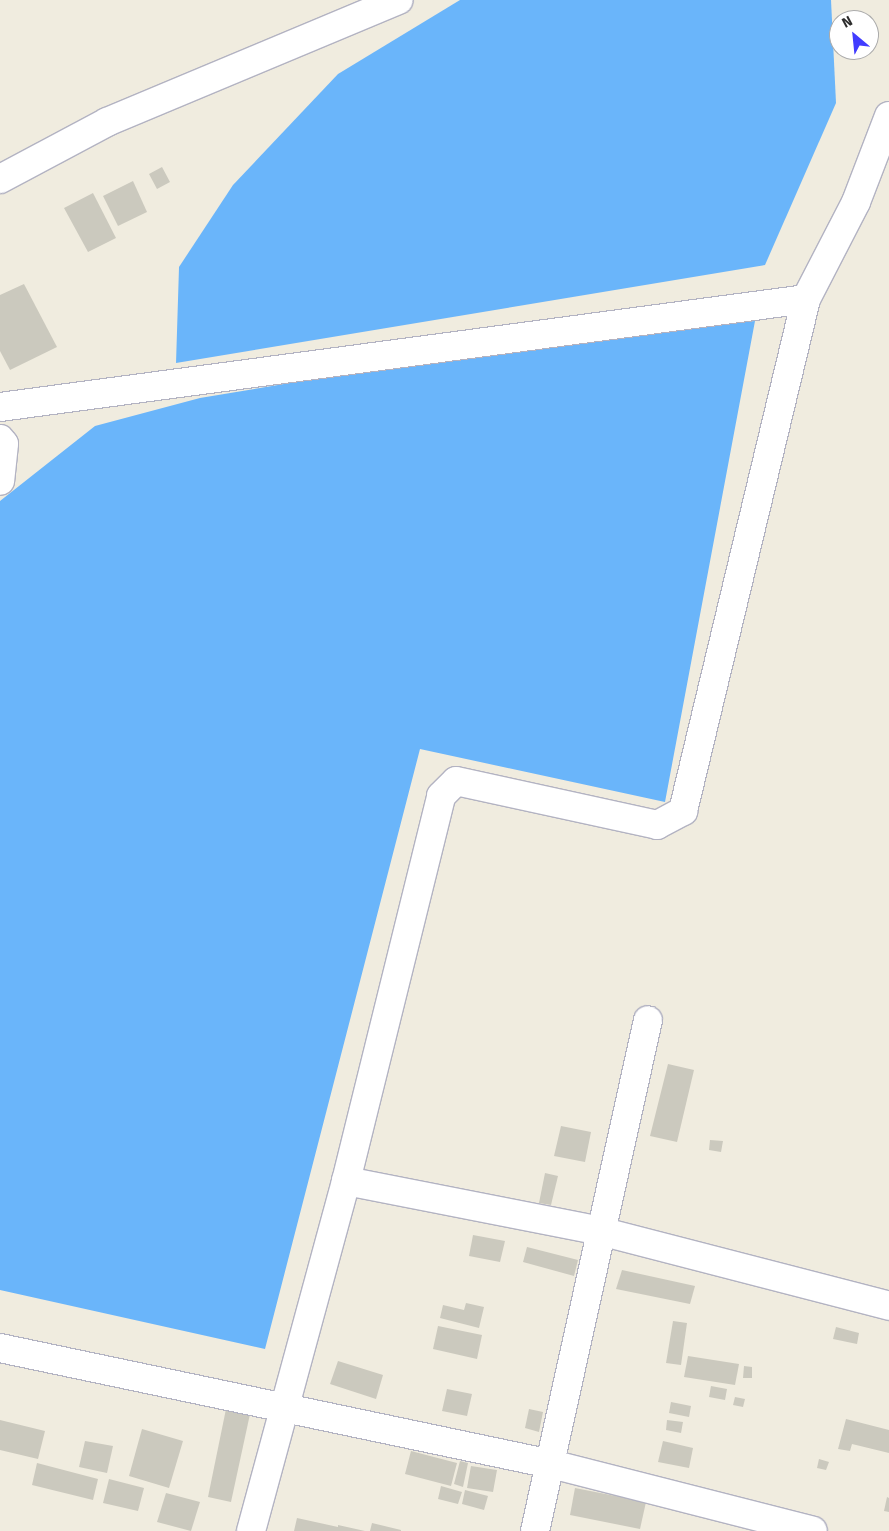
<!DOCTYPE html>
<style>
body{margin:0}
#map{position:relative;width:889px;height:1531px;overflow:hidden;background:#f0ecdf;font-family:"Fira Sans",sans-serif}
div>[style]{position:absolute}
[style*='--x']{left:calc(var(--x)*1px);top:calc(var(--y)*1px);width:calc(var(--w)*1px);rotate:calc(var(--a)*1deg)}
.water>*{inset:0;background:#6ab5fa}
.building>*{inset:0;background:#cbc9be}
.roads{filter:drop-shadow(1px 0 #b3b3c2) drop-shadow(-1px 0 #b3b3c2) drop-shadow(0 1px #b3b3c2) drop-shadow(0 -1px #b3b3c2)}
.street>*{height:28px;margin:-14px;padding:0 14px;transform-origin:14px;border-radius:14px;background:#fff}
span{translate:-50% -50%;white-space:nowrap;text-align:center;line-height:1.15;-webkit-text-stroke:4px #fff;paint-order:stroke}
.north{position:absolute;left:829px;top:10px;width:50px;height:50px;box-sizing:border-box;background:#fff;border:1px solid #ababab;border-radius:50%;rotate:332deg;font-size:14px;font-weight:700;line-height:20px;text-align:center;color:#2d2d2d}
.north::after{content:'';display:block;margin:auto;width:18px;height:22px;background:#413cff;clip-path:polygon(50% 0,100% 100%,50% 72%,0 100%)}
</style>
<div id="map">
<div class="water">
<i style="clip-path:polygon(460px 0,831px 0,836px 103px,765px 265px,176px 363px,179px 267px,233px 185px,338px 74px)"></i>
<i style="clip-path:polygon(755px 321px,665px 802px,420px 749px,265px 1349px,0 1290px,0 501px,95px 426px,200px 398px,571px 336px)"></i>
</div>
<div class="building">
<i style="clip-path:polygon(162px 167px,170px 182px,157px 189px,149px 174px)"></i>
<i style="clip-path:polygon(133px 181px,147px 212px,118px 226px,103px 196px)"></i>
<i style="clip-path:polygon(93px 193px,116px 238px,88px 252px,64px 208px)"></i>
<i style="clip-path:polygon(24px 284px,57px 347px,10px 370px,0 351px,0 295px)"></i>
<i style="clip-path:polygon(668px 1064px,694px 1070px,677px 1142px,650px 1136px)"></i>
<i style="clip-path:polygon(561px 1126px,591px 1132px,585px 1162px,554px 1156px)"></i>
<i style="clip-path:polygon(710px 1140px,723px 1141px,721px 1152px,709px 1150px)"></i>
<i style="clip-path:polygon(545px 1173px,558px 1176px,551px 1205px,539px 1203px)"></i>
<i style="clip-path:polygon(473px 1235px,505px 1241px,500px 1262px,469px 1256px)"></i>
<i style="clip-path:polygon(527px 1247px,578px 1260px,574px 1276px,523px 1262px)"></i>
<i style="clip-path:polygon(622px 1270px,695px 1286px,690px 1304px,616px 1289px)"></i>
<i style="clip-path:polygon(466px 1303px,484px 1307px,479px 1328px,440px 1318px,443px 1305px,464px 1310px)"></i>
<i style="clip-path:polygon(673px 1321px,687px 1323px,681px 1365px,666px 1363px)"></i>
<i style="clip-path:polygon(438px 1326px,482px 1335px,477px 1359px,433px 1349px)"></i>
<i style="clip-path:polygon(836px 1327px,859px 1333px,857px 1344px,833px 1339px)"></i>
<i style="clip-path:polygon(688px 1356px,739px 1364px,735px 1385px,684px 1377px)"></i>
<i style="clip-path:polygon(338px 1361px,383px 1375px,376px 1399px,330px 1384px)"></i>
<i style="clip-path:polygon(744px 1366px,752px 1367px,752px 1378px,743px 1378px)"></i>
<i style="clip-path:polygon(711px 1386px,727px 1389px,725px 1400px,709px 1397px)"></i>
<i style="clip-path:polygon(447px 1389px,472px 1394px,467px 1416px,442px 1411px)"></i>
<i style="clip-path:polygon(735px 1397px,745px 1399px,743px 1407px,733px 1405px)"></i>
<i style="clip-path:polygon(671px 1402px,691px 1406px,689px 1417px,669px 1413px)"></i>
<i style="clip-path:polygon(226px 1409px,250px 1414px,231px 1502px,208px 1497px)"></i>
<i style="clip-path:polygon(529px 1409px,543px 1412px,539px 1432px,525px 1428px)"></i>
<i style="clip-path:polygon(846px 1419px,889px 1430px,889px 1453px,852px 1444px,850px 1451px,838px 1449px)"></i>
<i style="clip-path:polygon(0 1420px,45px 1431px,38px 1459px,0 1450px)"></i>
<i style="clip-path:polygon(667px 1420px,683px 1422px,681px 1433px,666px 1430px)"></i>
<i style="clip-path:polygon(142px 1429px,183px 1441px,169px 1488px,129px 1476px)"></i>
<i style="clip-path:polygon(85px 1441px,113px 1446px,107px 1473px,79px 1467px)"></i>
<i style="clip-path:polygon(663px 1441px,693px 1448px,689px 1468px,658px 1462px)"></i>
<i style="clip-path:polygon(411px 1451px,457px 1463px,451px 1486px,405px 1474px)"></i>
<i style="clip-path:polygon(819px 1459px,829px 1462px,826px 1470px,817px 1468px)"></i>
<i style="clip-path:polygon(460px 1461px,468px 1463px,463px 1487px,454px 1484px)"></i>
<i style="clip-path:polygon(37px 1463px,98px 1479px,93px 1500px,32px 1485px)"></i>
<i style="clip-path:polygon(471px 1466px,497px 1470px,493px 1492px,467px 1488px)"></i>
<i style="clip-path:polygon(109px 1479px,144px 1488px,138px 1511px,103px 1503px)"></i>
<i style="clip-path:polygon(441px 1486px,462px 1492px,458px 1504px,438px 1499px)"></i>
<i style="clip-path:polygon(575px 1488px,646px 1502px,640px 1529px,570px 1515px)"></i>
<i style="clip-path:polygon(465px 1490px,488px 1496px,484px 1510px,462px 1504px)"></i>
<i style="clip-path:polygon(166px 1493px,200px 1502px,191px 1531px,157px 1522px)"></i>
<i style="clip-path:polygon(887px 1497px,889px 1498px,889px 1512px,884px 1511px)"></i>
<i style="clip-path:polygon(297px 1518px,338px 1527px,338px 1525px,365px 1531px,294px 1531px)"></i>
<i style="clip-path:polygon(372px 1523px,401px 1530px,401px 1531px,370px 1531px)"></i>
</div>
<div class="roads">
<div class="street">
<i style="--x:0;--y:179;--w:121;--a:-28"></i>
<i style="--x:107;--y:122;--w:316;--a:-22.7"></i>
<i style="--x:0;--y:407;--w:813;--a:-7.63"></i>
<i style="--x:0;--y:439;--w:6;--a:51"></i>
<i style="--x:4;--y:444;--w:37;--a:96"></i>
<i style="--x:346;--y:1181;--w:259;--a:11.1"></i>
<i style="--x:600;--y:1231;--w:299;--a:14.5"></i>
<i style="--x:0;--y:1348;--w:563;--a:11.89"></i>
<i style="--x:551;--y:1464;--w:270;--a:14.3"></i>
<i style="--x:251;--y:1531;--w:363;--a:-74.8"></i>
<i style="--x:346;--y:1181;--w:397;--a:-76.1"></i>
<i style="--x:441;--y:796;--w:21;--a:-45"></i>
<i style="--x:456;--y:781;--w:206;--a:12.3"></i>
<i style="--x:657;--y:825;--w:30;--a:-28"></i>
<i style="--x:683;--y:811;--w:527;--a:-76.49"></i>
<i style="--x:806;--y:299;--w:109;--a:-62.7"></i>
<i style="--x:856;--y:202;--w:92;--a:-69"></i>
<i style="--x:535;--y:1531;--w:523;--a:-77.53"></i>
</div>
</div>
<div class="north">N</div>
</div>
